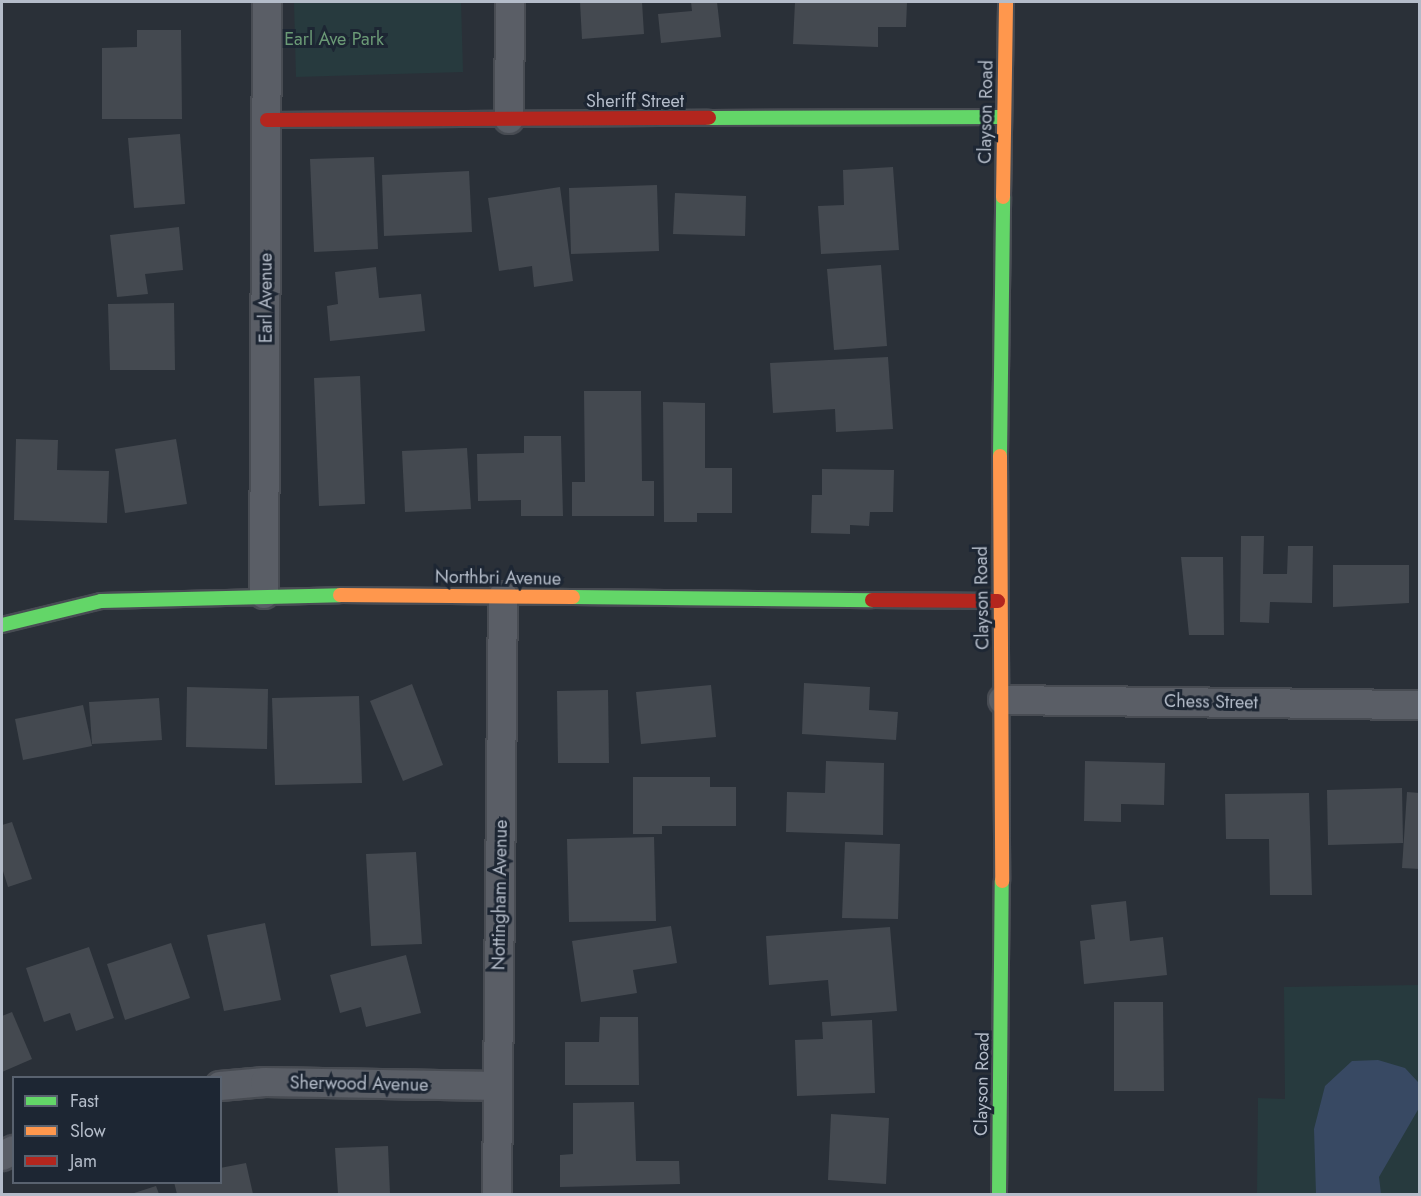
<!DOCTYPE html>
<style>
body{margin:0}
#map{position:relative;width:1421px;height:1196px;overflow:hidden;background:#2a3038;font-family:Jost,sans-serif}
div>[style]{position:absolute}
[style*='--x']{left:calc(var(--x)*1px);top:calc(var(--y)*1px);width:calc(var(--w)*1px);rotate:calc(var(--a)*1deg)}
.green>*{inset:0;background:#273a3e}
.water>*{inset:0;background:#384963}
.building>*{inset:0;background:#444950}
.roads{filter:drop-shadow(2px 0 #484c53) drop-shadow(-2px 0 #484c53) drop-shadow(0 2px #484c53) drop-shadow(0 -2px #484c53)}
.street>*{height:28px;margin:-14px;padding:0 14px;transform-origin:14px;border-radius:14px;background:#5a5e66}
.fast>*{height:14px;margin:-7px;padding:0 7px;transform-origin:7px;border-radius:7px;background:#63d668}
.slow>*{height:14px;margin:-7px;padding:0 7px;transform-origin:7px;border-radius:7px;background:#ff974d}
.jam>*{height:14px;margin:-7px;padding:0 7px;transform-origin:7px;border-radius:7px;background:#b3261e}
span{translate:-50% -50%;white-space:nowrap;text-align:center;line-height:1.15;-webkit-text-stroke:6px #1d2633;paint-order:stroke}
.park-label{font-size:18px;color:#6b9a76}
.street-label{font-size:18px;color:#b4bcc9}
.frame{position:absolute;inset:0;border:3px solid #b4bcc9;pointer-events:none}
.legend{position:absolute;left:12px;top:1076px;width:210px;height:108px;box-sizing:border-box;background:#1d2633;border:2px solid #59626f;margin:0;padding:8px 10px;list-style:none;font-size:18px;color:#b4bcc9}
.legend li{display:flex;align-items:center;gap:12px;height:30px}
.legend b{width:30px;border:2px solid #59626f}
</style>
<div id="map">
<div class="green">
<i style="clip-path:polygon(294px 2px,461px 2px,463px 72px,296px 77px)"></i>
<i style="clip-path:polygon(1419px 985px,1419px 1194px,1257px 1194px,1258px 1098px,1285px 1099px,1284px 987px)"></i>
</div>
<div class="water">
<i style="clip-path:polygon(1378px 1060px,1405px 1068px,1418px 1082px,1419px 1108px,1379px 1177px,1381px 1194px,1316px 1194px,1314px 1129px,1325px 1086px,1352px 1061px)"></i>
</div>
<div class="building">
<i style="clip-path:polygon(580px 2px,642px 2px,644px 34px,582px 39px)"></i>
<i style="clip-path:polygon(691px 2px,717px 2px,721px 37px,661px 43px,658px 14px,692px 11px)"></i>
<i style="clip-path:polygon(795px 2px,907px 2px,906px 27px,878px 27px,878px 47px,793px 44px)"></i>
<i style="clip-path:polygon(137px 30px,181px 30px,182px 119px,102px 119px,102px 48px,137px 47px)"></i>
<i style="clip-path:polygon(180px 134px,185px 204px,134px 208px,128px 138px)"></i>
<i style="clip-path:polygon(374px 157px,378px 249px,314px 252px,310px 159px)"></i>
<i style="clip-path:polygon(893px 167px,899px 250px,821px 254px,818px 206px,844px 205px,843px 170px)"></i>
<i style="clip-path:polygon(469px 171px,472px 232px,384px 236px,382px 175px)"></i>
<i style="clip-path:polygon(657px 185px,659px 251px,571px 254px,569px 188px)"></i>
<i style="clip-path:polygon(560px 187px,573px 281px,534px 287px,532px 266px,499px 271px,488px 198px)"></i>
<i style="clip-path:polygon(675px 193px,746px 196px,745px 236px,673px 234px)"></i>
<i style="clip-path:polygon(179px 227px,183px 270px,145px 274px,148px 294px,117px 297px,110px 235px)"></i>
<i style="clip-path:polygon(881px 265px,887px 346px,834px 350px,827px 269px)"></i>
<i style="clip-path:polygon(376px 267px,379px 298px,421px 294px,425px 331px,330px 341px,327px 306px,338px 304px,335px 272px)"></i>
<i style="clip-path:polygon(174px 303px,175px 370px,110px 370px,108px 304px)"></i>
<i style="clip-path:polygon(888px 357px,893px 429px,836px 432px,835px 409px,773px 413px,770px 363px)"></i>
<i style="clip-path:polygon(360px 376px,365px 504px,319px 506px,314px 378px)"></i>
<i style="clip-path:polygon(584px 391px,641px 391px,642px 481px,654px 481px,654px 516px,572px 516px,572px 482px,585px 482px)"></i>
<i style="clip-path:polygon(663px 402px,705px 403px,705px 468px,732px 468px,732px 513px,697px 513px,697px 522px,664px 522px)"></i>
<i style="clip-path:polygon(524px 436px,561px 436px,563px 516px,521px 516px,521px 500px,478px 501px,477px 454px,524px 453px)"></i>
<i style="clip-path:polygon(16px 439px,58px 440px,57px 470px,109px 471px,107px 523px,14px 520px)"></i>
<i style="clip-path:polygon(176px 439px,187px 504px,125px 513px,115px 449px)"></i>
<i style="clip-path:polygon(467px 448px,471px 509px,405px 512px,402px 451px)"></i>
<i style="clip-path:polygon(822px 469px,894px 470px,893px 512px,870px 512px,869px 526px,850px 525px,850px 534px,811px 533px,812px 495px,822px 495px)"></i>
<i style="clip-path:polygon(1241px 536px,1264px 536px,1263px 574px,1287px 574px,1288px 546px,1313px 546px,1312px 603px,1270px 602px,1269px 623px,1240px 622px)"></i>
<i style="clip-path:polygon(1181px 557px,1223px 557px,1224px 635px,1189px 635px)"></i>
<i style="clip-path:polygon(1333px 565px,1409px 565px,1409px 603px,1333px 607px)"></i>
<i style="clip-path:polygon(804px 683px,870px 687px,869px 710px,898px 712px,896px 740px,802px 734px)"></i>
<i style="clip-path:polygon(412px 684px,443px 765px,403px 781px,370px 701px)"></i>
<i style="clip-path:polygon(711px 685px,716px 737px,641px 744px,636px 692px)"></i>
<i style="clip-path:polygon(187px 687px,268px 689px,267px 749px,186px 747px)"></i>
<i style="clip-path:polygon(608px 690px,609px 763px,558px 763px,557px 691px)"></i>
<i style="clip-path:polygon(359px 696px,362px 783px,275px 785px,272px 698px)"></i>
<i style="clip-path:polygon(159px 698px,162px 740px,92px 744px,89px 702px)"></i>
<i style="clip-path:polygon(83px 705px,92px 746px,23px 760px,15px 719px)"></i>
<i style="clip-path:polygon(826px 761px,884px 763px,883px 835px,786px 832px,787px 792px,825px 793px)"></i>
<i style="clip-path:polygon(1085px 761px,1165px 763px,1164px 805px,1121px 804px,1121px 822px,1084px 821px)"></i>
<i style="clip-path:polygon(633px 777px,710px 777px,710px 787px,736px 787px,736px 826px,662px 826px,662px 834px,633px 834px)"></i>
<i style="clip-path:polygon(1402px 788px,1403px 843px,1328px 845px,1327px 790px)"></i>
<i style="clip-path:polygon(1407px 792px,1420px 793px,1420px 869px,1402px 868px)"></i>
<i style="clip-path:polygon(1309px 793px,1312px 895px,1270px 895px,1269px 839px,1226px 839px,1225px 794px)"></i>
<i style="clip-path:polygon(12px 822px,32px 879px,8px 887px,2px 868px,2px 825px)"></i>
<i style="clip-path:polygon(654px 837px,656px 921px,569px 922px,567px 839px)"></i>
<i style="clip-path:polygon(845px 842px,900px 844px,898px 919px,842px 918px)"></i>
<i style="clip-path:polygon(416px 852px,422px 944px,371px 946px,366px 854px)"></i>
<i style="clip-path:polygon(1126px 901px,1130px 941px,1163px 937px,1167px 975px,1084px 984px,1080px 941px,1095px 939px,1091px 905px)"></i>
<i style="clip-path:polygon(265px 923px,281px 1000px,224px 1011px,207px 935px)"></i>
<i style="clip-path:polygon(671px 926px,677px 963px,633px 970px,637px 993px,581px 1002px,572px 941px)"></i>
<i style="clip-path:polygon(890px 927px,897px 1011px,831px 1016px,828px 980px,769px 985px,766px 936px)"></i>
<i style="clip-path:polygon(171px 943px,190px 998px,125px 1020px,107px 964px)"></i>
<i style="clip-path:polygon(89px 947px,114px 1018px,76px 1031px,70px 1013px,44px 1022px,26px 968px)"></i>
<i style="clip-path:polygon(406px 955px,421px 1013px,366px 1027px,361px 1007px,340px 1013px,330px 975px)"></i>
<i style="clip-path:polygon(1114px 1002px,1163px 1002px,1164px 1091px,1114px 1091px)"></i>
<i style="clip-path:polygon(12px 1012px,32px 1059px,2px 1072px,2px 1016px)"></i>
<i style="clip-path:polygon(600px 1017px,638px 1017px,639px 1085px,565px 1085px,565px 1042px,599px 1042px)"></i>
<i style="clip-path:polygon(872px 1020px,875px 1093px,797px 1096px,795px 1040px,823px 1039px,822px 1022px)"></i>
<i style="clip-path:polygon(634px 1102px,636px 1161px,679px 1161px,680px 1184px,560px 1187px,560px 1155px,573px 1154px,573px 1103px)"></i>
<i style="clip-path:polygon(831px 1114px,889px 1118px,886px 1184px,828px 1180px)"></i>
<i style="clip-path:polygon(388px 1146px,390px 1194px,338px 1194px,335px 1148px)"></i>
<i style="clip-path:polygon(246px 1163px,253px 1194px,177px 1194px,174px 1182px,220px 1182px,220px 1168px)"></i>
<i style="clip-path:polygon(156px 1186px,159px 1194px,131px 1194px)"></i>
</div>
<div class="roads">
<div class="street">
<i style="--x:509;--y:119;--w:117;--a:-89.5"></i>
<i style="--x:264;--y:594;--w:592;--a:-89.71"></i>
<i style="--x:1003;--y:700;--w:417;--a:0.7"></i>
<i style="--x:220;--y:1086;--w:45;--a:-5.1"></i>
<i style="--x:265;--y:1082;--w:233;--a:1"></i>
<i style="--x:2;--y:1156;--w:13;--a:-27"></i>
<i style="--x:497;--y:1194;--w:598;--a:-89.43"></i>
</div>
<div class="fast">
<i style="--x:709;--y:118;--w:295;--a:-0.2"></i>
<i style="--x:1000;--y:456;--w:259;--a:-89.3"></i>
<i style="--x:573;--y:597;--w:299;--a:0.6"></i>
<i style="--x:2;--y:625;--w:102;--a:-13.6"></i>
<i style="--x:101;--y:601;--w:239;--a:-1.4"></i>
<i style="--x:999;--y:1194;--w:313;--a:-89.5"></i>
</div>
<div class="slow">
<i style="--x:1003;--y:197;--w:195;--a:-89.1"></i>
<i style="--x:1000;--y:456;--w:425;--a:89.7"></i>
<i style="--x:340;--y:595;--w:233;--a:0.5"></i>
</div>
<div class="jam">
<i style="--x:267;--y:120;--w:442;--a:-0.3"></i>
<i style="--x:872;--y:600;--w:126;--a:0.5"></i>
</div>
</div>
<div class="park-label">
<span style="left:334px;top:39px">Earl Ave Park</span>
</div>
<div class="street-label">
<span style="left:635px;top:101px">Sheriff Street</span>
<span style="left:986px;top:112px;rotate:-89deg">Clayson Road</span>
<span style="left:266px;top:298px;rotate:-90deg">Earl Avenue</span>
<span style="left:498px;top:578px;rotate:1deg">Northbri Avenue</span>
<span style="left:982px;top:598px;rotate:-91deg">Clayson Road</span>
<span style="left:1211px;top:702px;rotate:1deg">Chess Street</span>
<span style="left:500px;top:895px;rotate:-89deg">Nottingham Avenue</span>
<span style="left:359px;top:1084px;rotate:1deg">Sherwood Avenue</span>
<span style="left:982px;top:1084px;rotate:-89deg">Clayson Road</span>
</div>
<div class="frame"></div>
<ul class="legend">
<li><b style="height:8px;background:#63d668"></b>Fast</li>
<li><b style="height:8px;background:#ff974d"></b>Slow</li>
<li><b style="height:8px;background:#b3261e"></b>Jam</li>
</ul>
</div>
